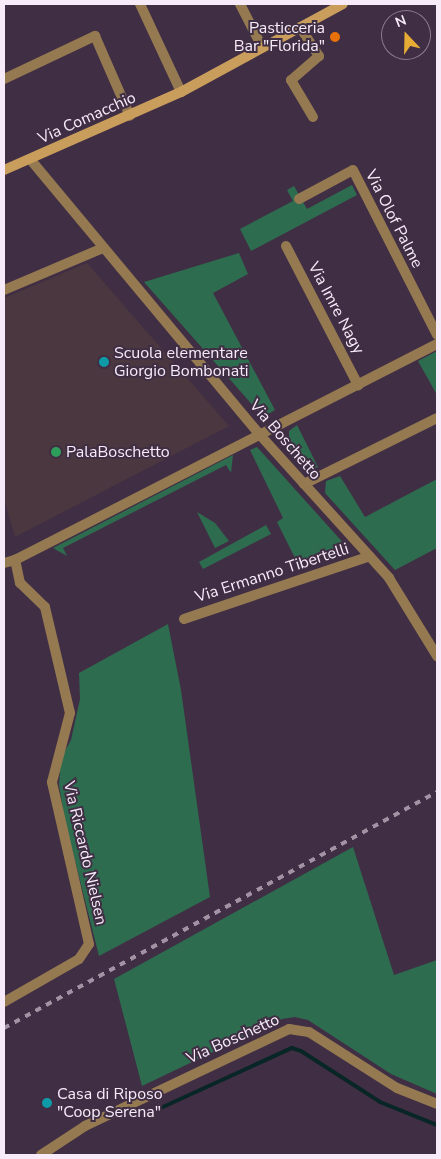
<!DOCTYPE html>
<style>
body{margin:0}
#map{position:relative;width:441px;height:1159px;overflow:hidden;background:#402e44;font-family:"Nunito Sans",sans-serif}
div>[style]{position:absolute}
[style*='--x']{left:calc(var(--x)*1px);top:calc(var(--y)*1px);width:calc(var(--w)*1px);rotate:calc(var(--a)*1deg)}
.education>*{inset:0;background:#4a373f}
.green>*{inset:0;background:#2d6c4f}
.stream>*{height:4px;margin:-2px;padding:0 2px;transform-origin:2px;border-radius:2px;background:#092626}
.street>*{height:10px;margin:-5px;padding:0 5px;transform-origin:5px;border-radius:5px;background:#947951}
.secondary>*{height:10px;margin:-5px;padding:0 5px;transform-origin:5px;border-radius:5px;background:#c99d5c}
.rail>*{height:4px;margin-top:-2px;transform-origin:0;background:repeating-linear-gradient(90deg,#a192a4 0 6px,transparent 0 12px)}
.dots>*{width:14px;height:14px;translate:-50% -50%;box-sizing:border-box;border:2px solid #402e44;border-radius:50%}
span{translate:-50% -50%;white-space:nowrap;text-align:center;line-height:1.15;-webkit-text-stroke:4px #402e44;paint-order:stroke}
.poi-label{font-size:16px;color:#f7ebf9}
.right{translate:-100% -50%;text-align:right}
.left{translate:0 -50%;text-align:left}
.street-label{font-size:16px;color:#f7ebf9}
.frame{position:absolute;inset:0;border:5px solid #f7ebf9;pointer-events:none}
.north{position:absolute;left:381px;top:10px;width:50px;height:50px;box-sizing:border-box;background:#402e44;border:1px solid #897a8c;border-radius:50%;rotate:339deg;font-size:14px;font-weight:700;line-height:20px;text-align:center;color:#f7ebf9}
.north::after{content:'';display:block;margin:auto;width:18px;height:22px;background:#e6ac36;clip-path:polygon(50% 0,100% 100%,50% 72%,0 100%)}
</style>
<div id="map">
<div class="education">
<i style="clip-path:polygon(87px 263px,229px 426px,15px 537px,4px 499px,4px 298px)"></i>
</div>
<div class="green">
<i style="clip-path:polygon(352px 185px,357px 195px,251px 251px,240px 229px,293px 201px,287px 190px,294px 186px,307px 209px)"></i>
<i style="clip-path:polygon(239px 253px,248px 274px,213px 293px,275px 410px,263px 417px,144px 282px)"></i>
<i style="clip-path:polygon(437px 351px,437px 395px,418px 361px)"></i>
<i style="clip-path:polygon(297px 425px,318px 467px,310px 471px,304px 469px,289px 449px,289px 431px)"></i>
<i style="clip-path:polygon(257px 447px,346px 546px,297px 562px,277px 522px,283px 518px,250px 450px)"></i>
<i style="clip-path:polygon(233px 455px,231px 473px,226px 465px,63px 548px,67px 556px,53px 548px)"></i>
<i style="clip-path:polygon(340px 476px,365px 517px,437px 479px,437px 548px,395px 570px,325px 493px,326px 481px)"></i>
<i style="clip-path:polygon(197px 512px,215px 523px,229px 541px,215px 548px)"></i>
<i style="clip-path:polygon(266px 525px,271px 534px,203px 569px,199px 562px)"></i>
<i style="clip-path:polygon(168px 624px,181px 690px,210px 897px,99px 956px,65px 821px,59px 785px,61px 758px,71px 740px,80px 699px,79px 673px)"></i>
<i style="clip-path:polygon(353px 847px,394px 975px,437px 960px,437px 1094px,391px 1074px,308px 1020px,295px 1017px,282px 1019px,142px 1086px,114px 979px)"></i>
</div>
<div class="stream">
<i style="--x:141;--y:1117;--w:166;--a:-24.6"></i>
<i style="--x:292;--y:1048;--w:9;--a:18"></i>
<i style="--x:301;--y:1051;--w:94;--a:32.8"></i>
<i style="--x:380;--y:1102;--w:61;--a:22"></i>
</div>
<div class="street">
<i style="--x:140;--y:4;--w:97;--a:65"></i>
<i style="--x:240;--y:4;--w:48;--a:62.9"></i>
<i style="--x:300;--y:27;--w:35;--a:57"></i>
<i style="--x:319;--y:56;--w:37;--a:139"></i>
<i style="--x:291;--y:80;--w:43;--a:59.3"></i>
<i style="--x:4;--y:79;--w:101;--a:-25.3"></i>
<i style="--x:95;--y:36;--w:87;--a:66.4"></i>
<i style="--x:30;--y:159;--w:359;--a:50.2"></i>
<i style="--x:260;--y:435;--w:193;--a:47.9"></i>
<i style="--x:389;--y:578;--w:92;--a:58.4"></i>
<i style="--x:299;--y:199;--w:61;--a:-28.2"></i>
<i style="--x:353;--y:170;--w:185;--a:63"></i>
<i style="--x:286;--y:246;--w:157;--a:62.6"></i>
<i style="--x:4;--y:290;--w:108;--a:-23"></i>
<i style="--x:304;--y:484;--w:148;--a:-26.4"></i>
<i style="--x:4;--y:563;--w:11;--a:-15"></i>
<i style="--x:15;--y:560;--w:474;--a:-27.1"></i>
<i style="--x:184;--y:619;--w:196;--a:-18.7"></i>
<i style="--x:4;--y:1002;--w:86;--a:-29.8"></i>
<i style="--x:79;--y:959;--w:18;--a:-56"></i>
<i style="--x:89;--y:944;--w:166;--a:-102.9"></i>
<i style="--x:52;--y:782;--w:71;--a:-75.4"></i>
<i style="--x:70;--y:713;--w:109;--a:-103.3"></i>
<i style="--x:45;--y:607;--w:35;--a:-136"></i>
<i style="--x:20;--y:583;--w:24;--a:-102"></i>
<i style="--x:41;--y:1155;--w:53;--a:-33.4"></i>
<i style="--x:85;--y:1126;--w:226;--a:-25.4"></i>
<i style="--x:289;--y:1029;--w:20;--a:9"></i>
<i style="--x:309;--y:1032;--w:104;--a:32.5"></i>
<i style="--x:397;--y:1088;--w:43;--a:21.8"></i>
</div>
<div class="secondary">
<i style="--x:4;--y:170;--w:193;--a:-23.8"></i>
<i style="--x:181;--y:92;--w:184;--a:-28.5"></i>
</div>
<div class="rail">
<i style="--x:4;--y:1028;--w:493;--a:-28.6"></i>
</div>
<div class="dots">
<i style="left:335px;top:37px;background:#e8710a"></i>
<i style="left:104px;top:362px;background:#0f9aa8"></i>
<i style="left:56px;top:452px;background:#2e9e5b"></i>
<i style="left:47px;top:1103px;background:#0f9aa8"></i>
</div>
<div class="poi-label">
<span class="right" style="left:325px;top:37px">Pasticceria<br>Bar "Florida"</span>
<span class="left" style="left:114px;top:362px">Scuola elementare<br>Giorgio Bombonati</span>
<span class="left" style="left:66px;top:452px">PalaBoschetto</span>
<span class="left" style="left:57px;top:1103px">Casa di Riposo<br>"Coop Serena"</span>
</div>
<div class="street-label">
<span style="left:87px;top:118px;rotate:-24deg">Via Comacchio</span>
<span style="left:394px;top:219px;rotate:63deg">Via Olof Palme</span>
<span style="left:336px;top:308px;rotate:62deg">Via Imre Nagy</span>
<span style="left:285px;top:440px;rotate:49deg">Via Boschetto</span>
<span style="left:272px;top:573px;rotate:-18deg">Via Ermanno Tibertelli</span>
<span style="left:85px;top:853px;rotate:77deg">Via Riccardo Nielsen</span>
<span style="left:233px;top:1039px;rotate:-24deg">Via Boschetto</span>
</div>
<div class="frame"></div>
<div class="north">N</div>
</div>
